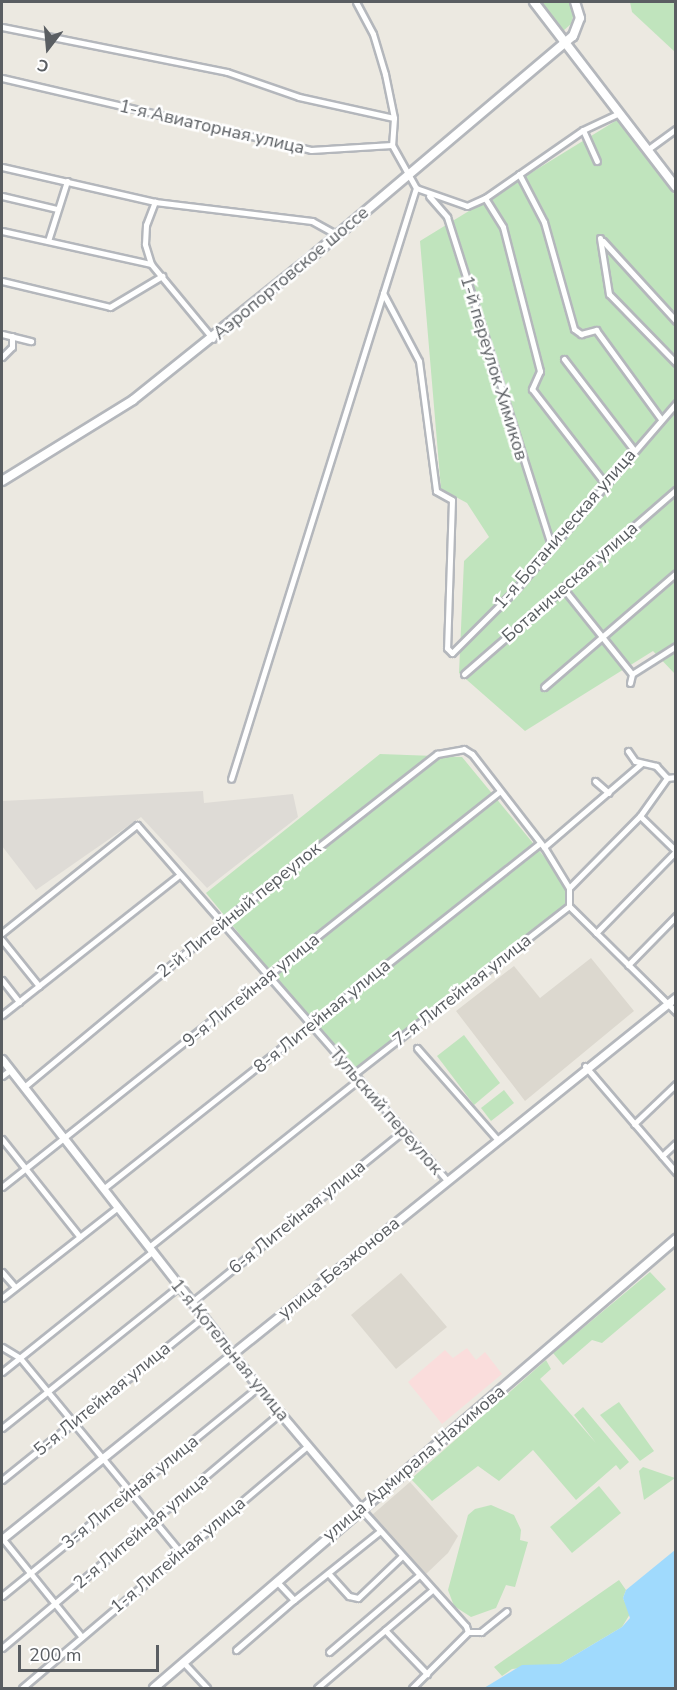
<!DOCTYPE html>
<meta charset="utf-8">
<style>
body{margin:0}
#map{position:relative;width:677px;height:1690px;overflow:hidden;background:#ece9e1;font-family:"Nunito Sans",sans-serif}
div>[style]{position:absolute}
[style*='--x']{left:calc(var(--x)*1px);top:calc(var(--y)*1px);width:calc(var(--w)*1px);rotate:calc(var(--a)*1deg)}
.industrial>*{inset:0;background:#dedbd6}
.education>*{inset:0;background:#dcd8cf}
.medical>*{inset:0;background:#fadddc}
.green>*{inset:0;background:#c0e4bd}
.water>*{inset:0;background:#a0dafd}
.roads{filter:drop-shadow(2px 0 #b4b7bc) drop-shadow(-2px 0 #b4b7bc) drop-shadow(0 2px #b4b7bc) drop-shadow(0 -2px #b4b7bc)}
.minor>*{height:5px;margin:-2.5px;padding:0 2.5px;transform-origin:2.5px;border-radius:2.5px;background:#fff}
.tertiary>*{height:7px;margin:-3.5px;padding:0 3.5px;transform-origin:3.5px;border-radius:3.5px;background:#fff}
.secondary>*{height:8px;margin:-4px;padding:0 4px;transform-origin:4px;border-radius:4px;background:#fff}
span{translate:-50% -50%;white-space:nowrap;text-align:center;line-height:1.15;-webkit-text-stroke:5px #fff;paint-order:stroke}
.street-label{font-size:18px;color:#5a5e62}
.frame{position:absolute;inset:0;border:3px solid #5a5e62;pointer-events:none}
.north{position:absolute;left:18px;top:18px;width:60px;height:60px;-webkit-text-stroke:4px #fff;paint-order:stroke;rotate:196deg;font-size:16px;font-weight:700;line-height:24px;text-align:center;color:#5a5e62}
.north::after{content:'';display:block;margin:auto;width:21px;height:27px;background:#5a5e62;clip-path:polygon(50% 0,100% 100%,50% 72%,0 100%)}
.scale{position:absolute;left:18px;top:1645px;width:141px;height:27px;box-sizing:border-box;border:3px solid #5a5e62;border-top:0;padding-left:8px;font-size:18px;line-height:21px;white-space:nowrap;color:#5a5e62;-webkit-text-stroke:4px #fff;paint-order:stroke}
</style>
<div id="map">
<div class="industrial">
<i style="clip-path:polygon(203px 791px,204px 803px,293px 794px,298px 817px,207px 888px,141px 817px,36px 890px,2px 846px,2px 801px)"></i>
</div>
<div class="education">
<i style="clip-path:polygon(591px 958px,634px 1011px,525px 1101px,456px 1011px,514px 966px,540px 998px)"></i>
<i style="clip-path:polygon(401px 1273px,447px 1327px,396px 1369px,351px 1315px)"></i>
<i style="clip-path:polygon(410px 1482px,458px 1536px,448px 1553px,426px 1574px,372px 1515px)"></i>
</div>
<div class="medical">
<i style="clip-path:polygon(467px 1348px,476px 1360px,485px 1352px,502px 1374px,442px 1424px,408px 1382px,445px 1350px,453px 1358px)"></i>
</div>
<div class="green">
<i style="clip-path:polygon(538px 2px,569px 2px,574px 13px,571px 24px,562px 32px)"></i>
<i style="clip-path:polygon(630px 2px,675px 2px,675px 52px,632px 12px)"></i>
<i style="clip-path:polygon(617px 120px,675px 195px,675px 674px,653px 651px,525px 731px,459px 673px,464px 561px,489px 537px,467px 503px,441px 489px,420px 241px)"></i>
<i style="clip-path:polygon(380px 754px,462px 757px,565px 882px,565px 906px,456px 989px,354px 1074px,206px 893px)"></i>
<i style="clip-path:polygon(464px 1035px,500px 1083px,474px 1105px,437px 1056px)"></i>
<i style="clip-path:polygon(504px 1090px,514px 1103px,491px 1121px,481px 1108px)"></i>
<i style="clip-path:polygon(650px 1272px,666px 1289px,602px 1343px,592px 1340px,563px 1365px,553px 1353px)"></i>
<i style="clip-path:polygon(546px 1360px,551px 1369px,540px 1379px,596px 1443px,574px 1415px,583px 1407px,629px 1462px,620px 1470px,616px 1465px,576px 1500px,533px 1450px,499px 1481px,478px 1466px,432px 1501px,411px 1479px)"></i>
<i style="clip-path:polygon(619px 1402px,654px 1451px,640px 1461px,600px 1415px)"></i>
<i style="clip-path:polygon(643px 1467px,675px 1478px,644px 1500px,639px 1471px)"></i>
<i style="clip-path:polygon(599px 1486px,621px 1513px,572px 1553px,550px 1527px)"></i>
<i style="clip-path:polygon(491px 1505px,514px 1515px,521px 1530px,520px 1540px,528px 1542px,515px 1587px,506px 1585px,496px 1608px,471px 1617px,454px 1606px,448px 1590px,468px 1515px,475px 1509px)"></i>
<i style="clip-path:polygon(619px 1580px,626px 1590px,623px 1598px,630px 1614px,622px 1627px,560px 1664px,512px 1669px,502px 1676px,494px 1667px)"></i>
</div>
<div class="water">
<i style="clip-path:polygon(675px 1550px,675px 1688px,484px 1688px,522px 1665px,560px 1664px,622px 1627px,630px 1618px,623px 1598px,626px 1590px)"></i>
</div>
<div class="roads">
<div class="minor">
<i style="--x:356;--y:2;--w:36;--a:62"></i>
<i style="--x:373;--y:34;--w:42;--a:73.3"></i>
<i style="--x:385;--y:74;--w:45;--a:78.4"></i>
<i style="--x:394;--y:118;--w:27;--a:94"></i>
<i style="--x:2;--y:27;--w:229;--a:11.3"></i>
<i style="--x:227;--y:72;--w:76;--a:19.1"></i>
<i style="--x:299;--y:97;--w:97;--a:12.5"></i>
<i style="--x:2;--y:78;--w:317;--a:13.1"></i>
<i style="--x:311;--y:150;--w:81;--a:-3.5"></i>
<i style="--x:392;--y:145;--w:49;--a:60.8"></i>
<i style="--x:416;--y:188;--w:619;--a:107.38"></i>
<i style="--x:583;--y:130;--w:34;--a:66"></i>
<i style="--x:647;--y:150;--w:36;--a:-36"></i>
<i style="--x:2;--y:167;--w:157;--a:12.9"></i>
<i style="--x:155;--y:202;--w:158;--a:6.9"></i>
<i style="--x:312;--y:221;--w:29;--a:29"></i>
<i style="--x:519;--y:174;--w:54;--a:62.5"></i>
<i style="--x:544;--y:222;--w:111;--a:74.3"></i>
<i style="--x:574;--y:329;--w:9;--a:36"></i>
<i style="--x:581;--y:334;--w:16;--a:-15"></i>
<i style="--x:596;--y:330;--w:110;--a:53.9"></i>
<i style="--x:416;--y:188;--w:54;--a:19.4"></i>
<i style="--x:467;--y:206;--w:20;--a:-24"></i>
<i style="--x:485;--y:198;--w:119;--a:-34.8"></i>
<i style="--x:583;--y:130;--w:40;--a:-25"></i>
<i style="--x:2;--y:196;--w:57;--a:13.3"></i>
<i style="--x:429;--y:196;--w:28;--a:49"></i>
<i style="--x:447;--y:217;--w:344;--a:72.4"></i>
<i style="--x:485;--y:198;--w:34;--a:58"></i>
<i style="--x:503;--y:227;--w:149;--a:75.6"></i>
<i style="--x:540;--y:371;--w:20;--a:114"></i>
<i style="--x:532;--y:389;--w:118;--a:52.3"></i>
<i style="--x:2;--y:231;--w:153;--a:12.5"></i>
<i style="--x:151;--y:264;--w:97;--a:50.4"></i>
<i style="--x:600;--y:238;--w:57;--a:80.9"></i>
<i style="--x:609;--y:294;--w:96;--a:45.8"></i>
<i style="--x:48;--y:241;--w:63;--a:-72.4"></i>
<i style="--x:603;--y:241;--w:108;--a:47.6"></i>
<i style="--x:151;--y:264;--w:21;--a:-107"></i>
<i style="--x:145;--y:244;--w:19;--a:-87"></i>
<i style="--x:146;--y:225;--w:25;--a:-69"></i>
<i style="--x:2;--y:281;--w:111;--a:13.5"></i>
<i style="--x:110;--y:307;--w:61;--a:-30.8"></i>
<i style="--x:383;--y:293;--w:77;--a:62.1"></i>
<i style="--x:419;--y:361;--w:131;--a:82.5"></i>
<i style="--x:436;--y:491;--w:18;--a:29"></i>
<i style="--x:452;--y:500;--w:148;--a:91.9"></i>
<i style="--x:447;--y:648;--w:7;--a:45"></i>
<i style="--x:452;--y:653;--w:88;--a:-45"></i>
<i style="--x:514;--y:591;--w:248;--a:-49.2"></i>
<i style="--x:2;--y:334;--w:30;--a:14"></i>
<i style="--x:2;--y:357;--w:14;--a:-45"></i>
<i style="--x:12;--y:347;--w:11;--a:-90"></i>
<i style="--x:564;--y:359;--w:113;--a:52.5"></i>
<i style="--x:563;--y:588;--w:110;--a:51.3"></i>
<i style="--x:464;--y:674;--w:281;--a:-41"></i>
<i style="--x:630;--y:683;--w:9;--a:-77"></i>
<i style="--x:632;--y:674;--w:52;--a:-32.5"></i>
<i style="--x:544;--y:687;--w:174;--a:-40.8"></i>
<i style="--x:628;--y:751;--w:12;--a:55"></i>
<i style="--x:635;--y:761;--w:22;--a:13"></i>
<i style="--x:656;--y:766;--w:16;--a:47"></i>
<i style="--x:595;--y:781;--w:18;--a:41"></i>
<i style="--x:640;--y:816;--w:50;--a:44.2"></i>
<i style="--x:544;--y:847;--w:128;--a:-40.6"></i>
<i style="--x:569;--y:888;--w:101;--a:-45.4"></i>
<i style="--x:640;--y:816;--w:47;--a:-54.6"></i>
<i style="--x:667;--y:778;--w:9;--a:-6"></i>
<i style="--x:569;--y:906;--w:151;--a:44.7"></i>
<i style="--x:2;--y:933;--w:173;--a:-38.7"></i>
<i style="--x:137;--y:825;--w:471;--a:48.9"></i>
<i style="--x:596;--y:933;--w:115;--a:-45.7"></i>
<i style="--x:2;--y:940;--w:59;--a:51.2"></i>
<i style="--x:628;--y:965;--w:69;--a:-45.6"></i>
<i style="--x:2;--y:980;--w:28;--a:52"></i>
<i style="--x:2;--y:1015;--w:226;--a:-38.3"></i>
<i style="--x:417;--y:1048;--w:121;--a:48.7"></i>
<i style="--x:585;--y:1066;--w:140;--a:49.4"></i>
<i style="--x:354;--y:1074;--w:273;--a:-38"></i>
<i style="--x:2;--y:1076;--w:10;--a:-37"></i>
<i style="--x:24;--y:1087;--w:255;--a:-39.7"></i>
<i style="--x:220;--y:924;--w:276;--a:-38.1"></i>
<i style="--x:437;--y:754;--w:27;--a:-10"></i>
<i style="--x:464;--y:749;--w:9;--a:32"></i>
<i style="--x:472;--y:754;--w:118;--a:52.3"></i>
<i style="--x:544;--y:847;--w:48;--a:58.6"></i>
<i style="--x:569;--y:888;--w:18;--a:90"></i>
<i style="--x:634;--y:1124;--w:58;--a:-43.6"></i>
<i style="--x:2;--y:1139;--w:125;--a:51.5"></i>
<i style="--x:662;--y:1156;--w:19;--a:-43"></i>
<i style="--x:2;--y:1187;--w:635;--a:-38.48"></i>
<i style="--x:103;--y:1189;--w:557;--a:-38.37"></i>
<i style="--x:149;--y:1247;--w:268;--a:-38.6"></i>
<i style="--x:2;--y:1272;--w:20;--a:49"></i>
<i style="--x:2;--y:1298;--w:147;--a:-38.1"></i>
<i style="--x:192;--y:1302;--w:272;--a:-39"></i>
<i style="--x:2;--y:1347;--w:21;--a:31"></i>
<i style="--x:20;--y:1358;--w:251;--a:50.5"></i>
<i style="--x:2;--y:1372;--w:192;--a:-38.7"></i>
<i style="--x:2;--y:1428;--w:227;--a:-38.7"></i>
<i style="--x:2;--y:1480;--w:260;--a:-38.9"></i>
<i style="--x:361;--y:1509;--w:157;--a:48.1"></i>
<i style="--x:466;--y:1626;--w:6;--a:72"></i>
<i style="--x:2;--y:1538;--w:127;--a:51.1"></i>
<i style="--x:328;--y:1573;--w:31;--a:48"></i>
<i style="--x:349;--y:1596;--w:9;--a:13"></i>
<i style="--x:358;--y:1598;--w:61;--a:-43.7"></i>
<i style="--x:2;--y:1596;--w:330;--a:-39.2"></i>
<i style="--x:294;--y:1600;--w:110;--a:-38.7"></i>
<i style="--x:385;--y:1630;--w:61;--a:46.3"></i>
<i style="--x:2;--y:1648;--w:364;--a:-40.2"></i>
<i style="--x:236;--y:1650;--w:77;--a:-40.8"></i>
<i style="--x:294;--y:1600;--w:25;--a:-133"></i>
<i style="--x:329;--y:1652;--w:118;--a:-40.5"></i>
<i style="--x:184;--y:1663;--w:34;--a:47"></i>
<i style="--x:22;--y:1688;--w:374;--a:-40.3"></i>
<i style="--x:317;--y:1688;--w:151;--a:-40.4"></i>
<i style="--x:412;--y:1688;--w:79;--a:-45"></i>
<i style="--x:468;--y:1632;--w:13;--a:0"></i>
<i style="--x:481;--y:1632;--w:33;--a:-39"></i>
</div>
<div class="tertiary">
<i style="--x:2;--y:1059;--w:416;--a:52"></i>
<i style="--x:258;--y:1387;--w:160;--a:49.8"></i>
<i style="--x:2;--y:1539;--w:865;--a:-38.8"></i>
</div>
<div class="secondary">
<i style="--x:534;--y:2;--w:233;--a:52.5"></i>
<i style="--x:2;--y:481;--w:154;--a:-31.7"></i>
<i style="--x:133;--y:400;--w:218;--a:-38.7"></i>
<i style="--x:303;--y:264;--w:353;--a:-40.2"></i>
<i style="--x:573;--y:36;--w:19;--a:-69"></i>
<i style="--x:580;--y:18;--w:17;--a:-107"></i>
<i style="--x:154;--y:1688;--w:689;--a:-40.7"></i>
</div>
</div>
<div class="street-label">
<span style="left:212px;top:127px;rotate:13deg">1-я Авиаторная улица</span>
<span style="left:291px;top:273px;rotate:-40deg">Аэропортовское шоссе</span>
<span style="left:494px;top:368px;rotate:73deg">1-й переулок Химиков</span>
<span style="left:565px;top:529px;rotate:-49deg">1-я Ботаническая улица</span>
<span style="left:570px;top:582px;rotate:-41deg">Ботаническая улица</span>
<span style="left:239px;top:910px;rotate:-39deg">2-й Литейный переулок</span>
<span style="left:251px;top:990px;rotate:-39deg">9-я Литейная улица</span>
<span style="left:462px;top:990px;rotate:-38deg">7-я Литейная улица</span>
<span style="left:322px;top:1016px;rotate:-39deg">8-я Литейная улица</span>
<span style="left:386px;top:1111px;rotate:49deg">Тульский переулок</span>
<span style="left:297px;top:1217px;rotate:-39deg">6-я Литейная улица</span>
<span style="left:339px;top:1268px;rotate:-39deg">улица Безжонова</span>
<span style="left:230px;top:1350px;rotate:51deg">1-я Котельная улица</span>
<span style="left:102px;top:1399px;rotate:-39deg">5-я Литейная улица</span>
<span style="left:414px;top:1463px;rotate:-40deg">улица Адмирала Нахимова</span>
<span style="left:130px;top:1492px;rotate:-39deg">3-я Литейная улица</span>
<span style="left:141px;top:1531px;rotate:-40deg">2-я Литейная улица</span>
<span style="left:178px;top:1555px;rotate:-40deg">1-я Литейная улица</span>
</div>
<div class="frame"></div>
<div class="north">С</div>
<div class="scale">200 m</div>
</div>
